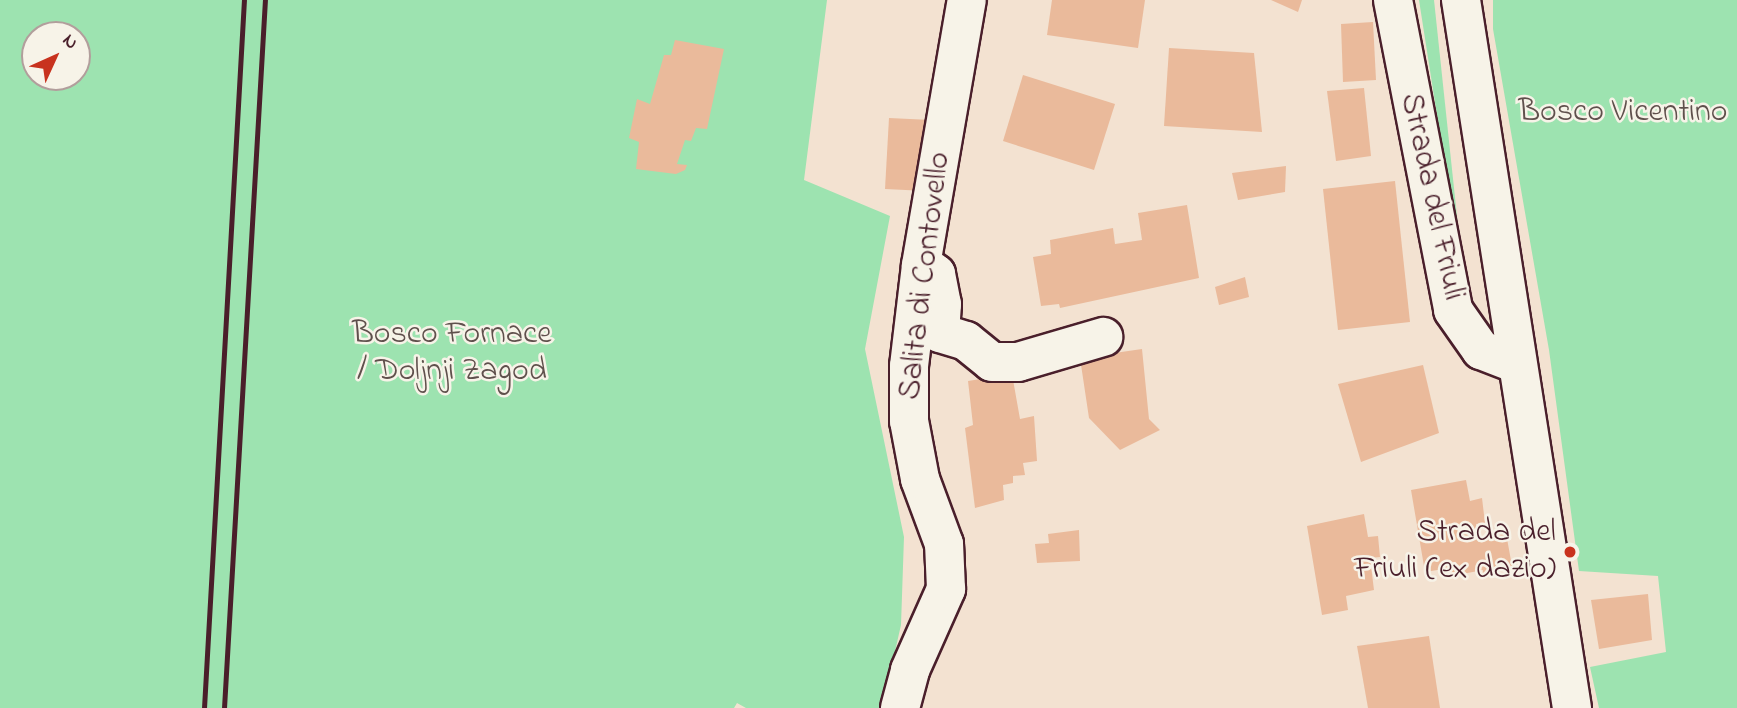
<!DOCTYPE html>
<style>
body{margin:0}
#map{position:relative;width:1737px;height:708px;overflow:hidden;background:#f3e2d1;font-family:"Indie Flower",sans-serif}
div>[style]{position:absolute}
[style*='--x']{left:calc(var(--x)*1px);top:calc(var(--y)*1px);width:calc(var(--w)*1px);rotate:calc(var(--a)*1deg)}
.green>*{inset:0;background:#9de3b0}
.building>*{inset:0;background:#eaba9b}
.roads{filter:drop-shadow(2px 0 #4a1f2b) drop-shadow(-2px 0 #4a1f2b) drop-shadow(0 2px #4a1f2b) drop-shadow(0 -2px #4a1f2b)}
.minor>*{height:38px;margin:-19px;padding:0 19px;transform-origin:19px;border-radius:19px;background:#f7f3e8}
.secondary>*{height:38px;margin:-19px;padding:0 19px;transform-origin:19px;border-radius:19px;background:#f7f3e8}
.rail>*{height:5px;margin:-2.5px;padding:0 2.5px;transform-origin:2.5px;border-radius:2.5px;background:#4a1f2b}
.dots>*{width:19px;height:19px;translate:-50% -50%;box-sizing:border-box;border:4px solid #f7f3e8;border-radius:50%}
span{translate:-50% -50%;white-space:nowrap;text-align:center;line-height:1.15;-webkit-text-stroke:5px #f7f3e8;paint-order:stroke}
.park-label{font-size:32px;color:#5f504c}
.street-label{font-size:32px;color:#4a1f2b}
.poi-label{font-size:32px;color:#4a1f2b}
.right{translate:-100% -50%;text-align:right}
.north{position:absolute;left:21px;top:21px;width:70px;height:70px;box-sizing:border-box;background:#f7f3e8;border:2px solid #b29e9c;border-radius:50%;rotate:45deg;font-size:19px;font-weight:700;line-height:28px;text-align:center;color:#4a1f2b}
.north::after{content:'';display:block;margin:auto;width:24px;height:32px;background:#c8321e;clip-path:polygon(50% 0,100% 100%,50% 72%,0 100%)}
</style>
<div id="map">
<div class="green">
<i style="clip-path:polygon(evenodd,0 0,827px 0,804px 180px,890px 216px,865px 349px,904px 537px,901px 625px,882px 708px,746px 708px,737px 703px,734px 708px,0 708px,0 0,35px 35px,77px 35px,77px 77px,35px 77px,35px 35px)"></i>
<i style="clip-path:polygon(1419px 0,1434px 0,1466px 301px)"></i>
<i style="clip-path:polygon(1493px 0,1737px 0,1737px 708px,1599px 708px,1590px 667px,1666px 652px,1658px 576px,1579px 571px,1549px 350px,1493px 29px)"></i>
</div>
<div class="building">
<i style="clip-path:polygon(1052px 0,1145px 0,1138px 48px,1047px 35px)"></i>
<i style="clip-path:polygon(1271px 0,1302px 0,1298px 12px)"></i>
<i style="clip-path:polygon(1373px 22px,1376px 80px,1343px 82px,1341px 24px)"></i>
<i style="clip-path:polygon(675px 40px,724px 49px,707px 129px,696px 128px,691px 141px,685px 140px,677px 164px,687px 165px,685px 170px,676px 174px,636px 169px,639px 142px,629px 138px,637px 99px,650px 104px,664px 55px,671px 55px)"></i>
<i style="clip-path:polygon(1169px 48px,1254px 53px,1262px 132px,1164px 126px)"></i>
<i style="clip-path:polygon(1023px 75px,1115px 104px,1094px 170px,1003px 141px)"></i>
<i style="clip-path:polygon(1364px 88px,1371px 156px,1336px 161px,1327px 91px)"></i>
<i style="clip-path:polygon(889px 118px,931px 120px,926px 191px,885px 189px)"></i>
<i style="clip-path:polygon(1286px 166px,1285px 192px,1238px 200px,1232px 173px)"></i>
<i style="clip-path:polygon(1395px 181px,1410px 322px,1338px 330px,1323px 189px)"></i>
<i style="clip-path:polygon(1187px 205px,1199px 278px,1060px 308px,1059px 304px,1041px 306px,1033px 257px,1051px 254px,1050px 240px,1113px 228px,1115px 244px,1142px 240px,1138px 213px)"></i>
<i style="clip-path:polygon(1245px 277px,1249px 297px,1219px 305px,1215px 287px)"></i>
<i style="clip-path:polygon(1142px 349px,1149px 419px,1160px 430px,1120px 450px,1089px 418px,1080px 358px)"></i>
<i style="clip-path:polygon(1423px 365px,1439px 433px,1361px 462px,1338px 384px)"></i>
<i style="clip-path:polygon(1012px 374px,1020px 419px,1034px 416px,1037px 461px,1023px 463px,1025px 475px,1013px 476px,1013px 483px,1003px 485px,1004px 500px,975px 508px,965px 428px,973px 425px,968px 381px)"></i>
<i style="clip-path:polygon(1466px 480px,1470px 501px,1482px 498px,1485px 523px,1476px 524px,1478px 542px,1506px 533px,1512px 566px,1483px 576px,1483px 570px,1452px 576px,1450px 568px,1425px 572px,1411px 490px)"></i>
<i style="clip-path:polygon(1364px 514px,1368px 537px,1378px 536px,1380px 557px,1370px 558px,1374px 590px,1346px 596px,1348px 610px,1322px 615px,1307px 526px)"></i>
<i style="clip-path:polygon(1079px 530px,1080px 561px,1037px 563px,1035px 544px,1049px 543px,1048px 534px)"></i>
<i style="clip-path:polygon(1648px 594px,1652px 640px,1599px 649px,1591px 600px)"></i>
<i style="clip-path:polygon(1429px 636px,1440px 708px,1368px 708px,1357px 646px)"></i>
</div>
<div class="roads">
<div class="minor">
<i style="--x:1393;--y:0;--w:316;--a:79"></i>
<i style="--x:1453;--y:310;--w:49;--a:55"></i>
<i style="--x:1481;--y:350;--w:36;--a:21"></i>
<i style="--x:932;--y:271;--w:5;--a:37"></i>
<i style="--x:936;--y:274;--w:31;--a:79"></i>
<i style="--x:942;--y:304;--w:29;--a:94"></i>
<i style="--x:940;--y:333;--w:27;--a:17"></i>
<i style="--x:966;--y:341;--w:33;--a:39"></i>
<i style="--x:992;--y:362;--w:26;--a:0"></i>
<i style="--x:1018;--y:362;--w:89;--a:-16.4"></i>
<i style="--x:900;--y:708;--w:39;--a:-75"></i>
<i style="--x:910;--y:670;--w:89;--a:-66"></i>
<i style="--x:946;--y:589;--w:45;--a:-92.5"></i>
<i style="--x:944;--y:544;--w:69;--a:-110.3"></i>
<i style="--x:920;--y:479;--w:59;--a:-100.7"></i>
<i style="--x:909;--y:421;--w:55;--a:-90"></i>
<i style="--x:909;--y:366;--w:102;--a:-83.2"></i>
<i style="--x:921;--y:265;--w:269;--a:-80.2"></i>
</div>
<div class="secondary">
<i style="--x:1461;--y:0;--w:717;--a:81.09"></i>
</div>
</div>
<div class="rail">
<i style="--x:204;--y:708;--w:709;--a:-86.77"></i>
<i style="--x:224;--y:708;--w:709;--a:-86.69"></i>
</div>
<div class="dots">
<i style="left:1570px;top:552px;background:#c8321e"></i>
</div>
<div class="park-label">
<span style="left:1623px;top:113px">Bosco Vicentino</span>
<span style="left:452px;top:354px">Bosco Fornace<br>/ Doljnji Zagod</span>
</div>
<div class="street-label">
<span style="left:1431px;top:197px;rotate:78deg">Strada del Friuli</span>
<span style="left:926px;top:276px;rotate:-83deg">Salita di Contovello</span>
</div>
<div class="poi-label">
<span class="right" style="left:1556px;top:552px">Strada del<br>Friuli (ex dazio)</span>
</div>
<div class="north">N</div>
</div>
